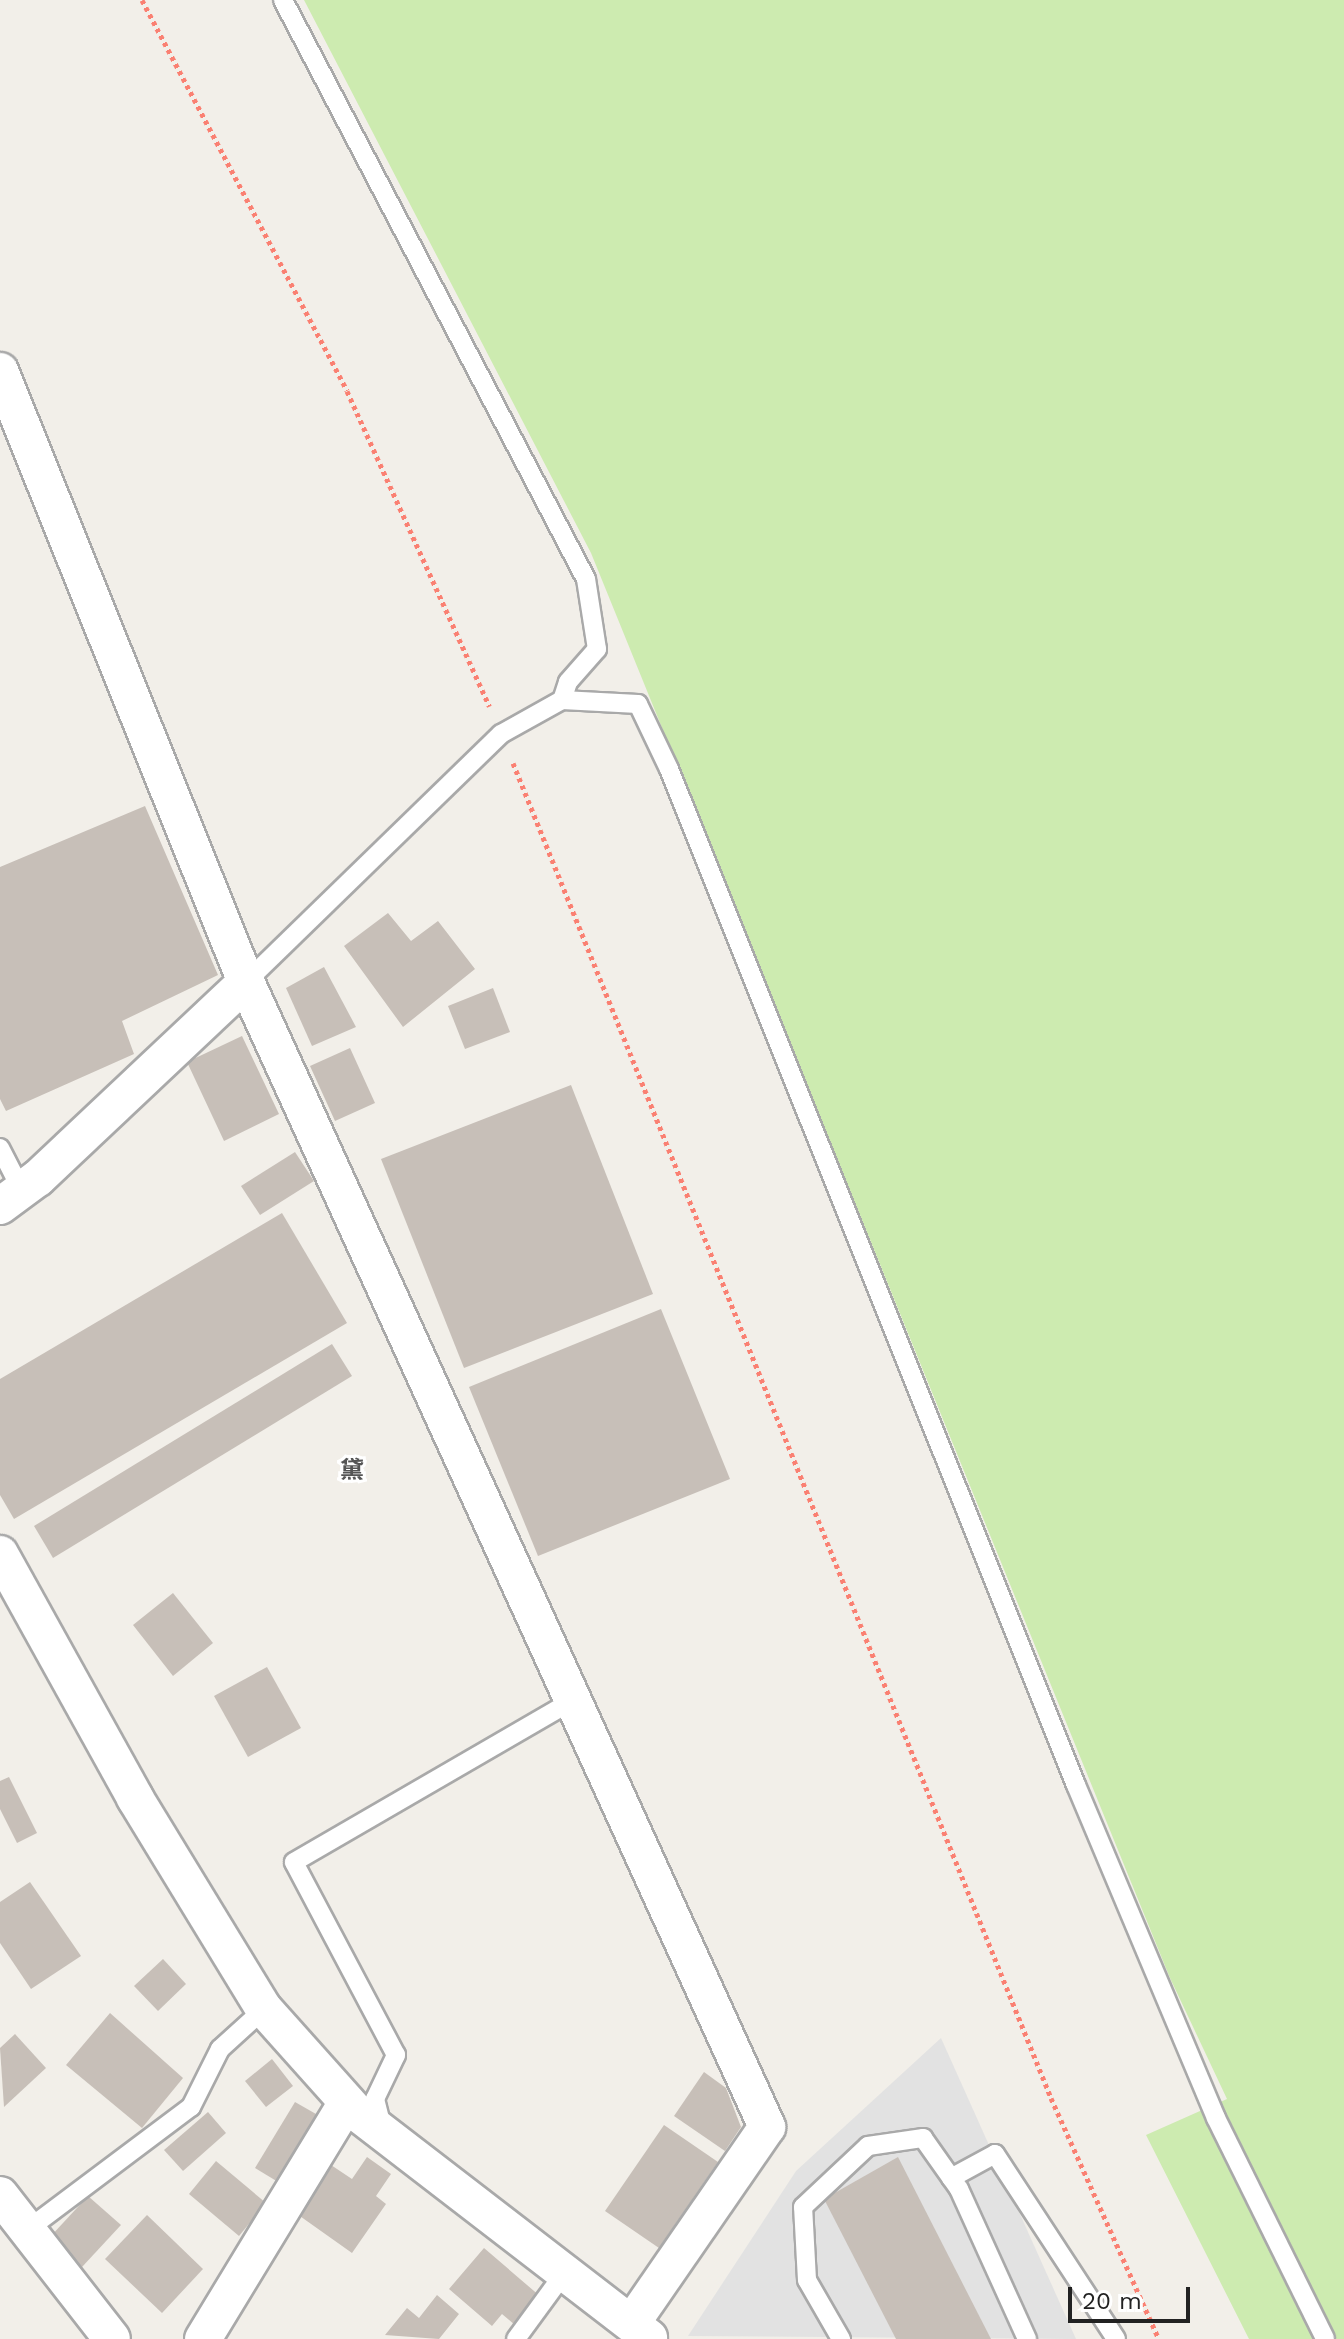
<!DOCTYPE html>
<meta charset="utf-8">
<style>
body{margin:0}
#map{position:relative;width:1344px;height:2339px;overflow:hidden;background:#f2efe9;font-family:"Work Sans","Noto Sans JP",sans-serif}
div>[style]{position:absolute}
[style*='--x']{left:calc(var(--x)*1px);top:calc(var(--y)*1px);width:calc(var(--w)*1px);rotate:calc(var(--a)*1deg)}
.grass>*{inset:0;background:#cdebb0}
.parking>*{inset:0;background:#e2e2e2}
.building>*{inset:0;background:#c7bfb8}
.path>*{height:5px;margin-top:-2.5px;transform-origin:0;background:repeating-linear-gradient(90deg,#fa8072 0 4px,transparent 0 8px)}
.roads{filter:drop-shadow(2px 0 #a9a9a9) drop-shadow(-2px 0 #a9a9a9) drop-shadow(0 2px #a9a9a9) drop-shadow(0 -2px #a9a9a9)}
.service>*{height:18px;margin:-9px;padding:0 9px;transform-origin:9px;border-radius:9px;background:#fff}
.minor>*{height:36px;margin:-18px;padding:0 18px;transform-origin:18px;border-radius:18px;background:#fff}
span{translate:-50% -50%;white-space:nowrap;text-align:center;line-height:1.15;-webkit-text-stroke:6px #fff;paint-order:stroke}
.quarter-label{font-size:24px;color:#555;font-weight:700}
.scale{position:absolute;left:1068px;top:2287px;width:122px;height:36px;box-sizing:border-box;border:4px solid #222;border-top:0;padding-left:10px;font-size:24px;line-height:28px;white-space:nowrap;color:#222;-webkit-text-stroke:6px #fff;paint-order:stroke}
</style>
<div id="map">
<div class="grass">
<i style="clip-path:polygon(304px 0,1344px 0,1344px 2339px,1249px 2339px,1146px 2135px,1227px 2099px,1170px 1978px,591px 553px)"></i>
</div>
<div class="parking">
<i style="clip-path:polygon(941px 2038px,1076px 2339px,688px 2336px,796px 2171px)"></i>
</div>
<div class="building">
<i style="clip-path:polygon(145px 806px,218px 975px,122px 1021px,134px 1054px,6px 1111px,0 1099px,0 867px)"></i>
<i style="clip-path:polygon(388px 913px,411px 941px,438px 921px,475px 969px,403px 1027px,344px 946px)"></i>
<i style="clip-path:polygon(324px 967px,356px 1027px,312px 1046px,286px 988px)"></i>
<i style="clip-path:polygon(493px 988px,510px 1032px,465px 1049px,448px 1006px)"></i>
<i style="clip-path:polygon(242px 1036px,279px 1114px,224px 1141px,187px 1062px)"></i>
<i style="clip-path:polygon(350px 1048px,375px 1103px,335px 1121px,310px 1066px)"></i>
<i style="clip-path:polygon(571px 1085px,653px 1294px,464px 1368px,381px 1159px)"></i>
<i style="clip-path:polygon(295px 1152px,314px 1181px,260px 1215px,241px 1186px)"></i>
<i style="clip-path:polygon(282px 1213px,347px 1323px,14px 1519px,0 1495px,0 1379px)"></i>
<i style="clip-path:polygon(661px 1309px,730px 1479px,538px 1556px,469px 1387px)"></i>
<i style="clip-path:polygon(332px 1344px,352px 1376px,53px 1558px,34px 1526px)"></i>
<i style="clip-path:polygon(173px 1593px,213px 1643px,173px 1676px,133px 1625px)"></i>
<i style="clip-path:polygon(267px 1667px,301px 1728px,248px 1757px,214px 1696px)"></i>
<i style="clip-path:polygon(9px 1777px,37px 1833px,17px 1843px,0 1809px,0 1781px)"></i>
<i style="clip-path:polygon(30px 1882px,81px 1956px,31px 1989px,0 1943px,0 1902px)"></i>
<i style="clip-path:polygon(163px 1959px,186px 1984px,158px 2011px,134px 1986px)"></i>
<i style="clip-path:polygon(110px 2013px,183px 2078px,142px 2128px,66px 2065px)"></i>
<i style="clip-path:polygon(15px 2034px,46px 2068px,4px 2107px,0 2048px)"></i>
<i style="clip-path:polygon(272px 2059px,293px 2086px,266px 2107px,245px 2081px)"></i>
<i style="clip-path:polygon(704px 2072px,726px 2088px,741px 2127px,725px 2151px,674px 2116px)"></i>
<i style="clip-path:polygon(295px 2102px,323px 2118px,283px 2185px,255px 2168px)"></i>
<i style="clip-path:polygon(208px 2112px,226px 2133px,183px 2171px,164px 2150px)"></i>
<i style="clip-path:polygon(664px 2125px,718px 2162px,659px 2248px,605px 2211px)"></i>
<i style="clip-path:polygon(367px 2157px,391px 2174px,376px 2196px,386px 2204px,352px 2253px,297px 2214px,331px 2165px,352px 2179px)"></i>
<i style="clip-path:polygon(898px 2157px,991px 2339px,896px 2339px,824px 2199px)"></i>
<i style="clip-path:polygon(216px 2161px,266px 2203px,239px 2236px,189px 2194px)"></i>
<i style="clip-path:polygon(88px 2196px,121px 2225px,82px 2267px,50px 2237px)"></i>
<i style="clip-path:polygon(147px 2215px,203px 2269px,162px 2313px,105px 2259px)"></i>
<i style="clip-path:polygon(484px 2248px,541px 2297px,515px 2325px,502px 2314px,492px 2326px,449px 2289px)"></i>
<i style="clip-path:polygon(437px 2295px,459px 2314px,439px 2339px,385px 2335px,407px 2308px,419px 2318px)"></i>
</div>
<div class="path">
<i style="--x:142;--y:0;--w:441;--a:62.3"></i>
<i style="--x:347;--y:391;--w:346;--a:65.7"></i>
<i style="--x:513;--y:763;--w:1439;--a:68.05"></i>
<i style="--x:1051;--y:2098;--w:264;--a:65.9"></i>
</div>
<div class="roads">
<div class="service">
<i style="--x:283;--y:0;--w:653;--a:62.38"></i>
<i style="--x:586;--y:579;--w:71;--a:81.1"></i>
<i style="--x:597;--y:649;--w:44;--a:131.3"></i>
<i style="--x:568;--y:682;--w:19;--a:108"></i>
<i style="--x:246;--y:982;--w:356;--a:-44.2"></i>
<i style="--x:501;--y:734;--w:70;--a:-29.1"></i>
<i style="--x:562;--y:700;--w:76;--a:3"></i>
<i style="--x:638;--y:704;--w:72;--a:64.5"></i>
<i style="--x:669;--y:769;--w:1094;--a:68.17"></i>
<i style="--x:1076;--y:1785;--w:361;--a:67.2"></i>
<i style="--x:1216;--y:2118;--w:246;--a:63.7"></i>
<i style="--x:0;--y:1148;--w:46;--a:62.9"></i>
<i style="--x:382;--y:2127;--w:29;--a:-104"></i>
<i style="--x:375;--y:2099;--w:49;--a:-64.5"></i>
<i style="--x:396;--y:2055;--w:218;--a:-117.9"></i>
<i style="--x:294;--y:1862;--w:323;--a:-30.1"></i>
<i style="--x:951;--y:2178;--w:50;--a:-28.6"></i>
<i style="--x:995;--y:2154;--w:221;--a:56.8"></i>
<i style="--x:27;--y:2230;--w:205;--a:-36.9"></i>
<i style="--x:191;--y:2107;--w:65;--a:-63.4"></i>
<i style="--x:220;--y:2049;--w:59;--a:-42.3"></i>
<i style="--x:516;--y:2339;--w:83;--a:-53.8"></i>
<i style="--x:841;--y:2339;--w:68;--a:-120"></i>
<i style="--x:807;--y:2280;--w:73;--a:-93.1"></i>
<i style="--x:803;--y:2207;--w:89;--a:-43.2"></i>
<i style="--x:868;--y:2146;--w:56;--a:-8.3"></i>
<i style="--x:923;--y:2138;--w:62;--a:54.8"></i>
<i style="--x:959;--y:2189;--w:165;--a:65.6"></i>
</div>
<div class="minor">
<i style="--x:0;--y:371;--w:659;--a:68.07"></i>
<i style="--x:246;--y:982;--w:1258;--a:65.53"></i>
<i style="--x:767;--y:2127;--w:238;--a:124.6"></i>
<i style="--x:0;--y:1206;--w:47;--a:-36.4"></i>
<i style="--x:38;--y:1178;--w:286;--a:-43.3"></i>
<i style="--x:0;--y:1554;--w:279;--a:61"></i>
<i style="--x:135;--y:1798;--w:247;--a:58.6"></i>
<i style="--x:264;--y:2009;--w:138;--a:48.2"></i>
<i style="--x:356;--y:2112;--w:370;--a:37.6"></i>
<i style="--x:0;--y:2195;--w:182;--a:52.1"></i>
<i style="--x:203;--y:2339;--w:277;--a:-58.7"></i>
</div>
</div>
<div class="quarter-label">
<span style="left:352px;top:1471px">黛</span>
</div>
<div class="scale">20 m</div>
</div>
